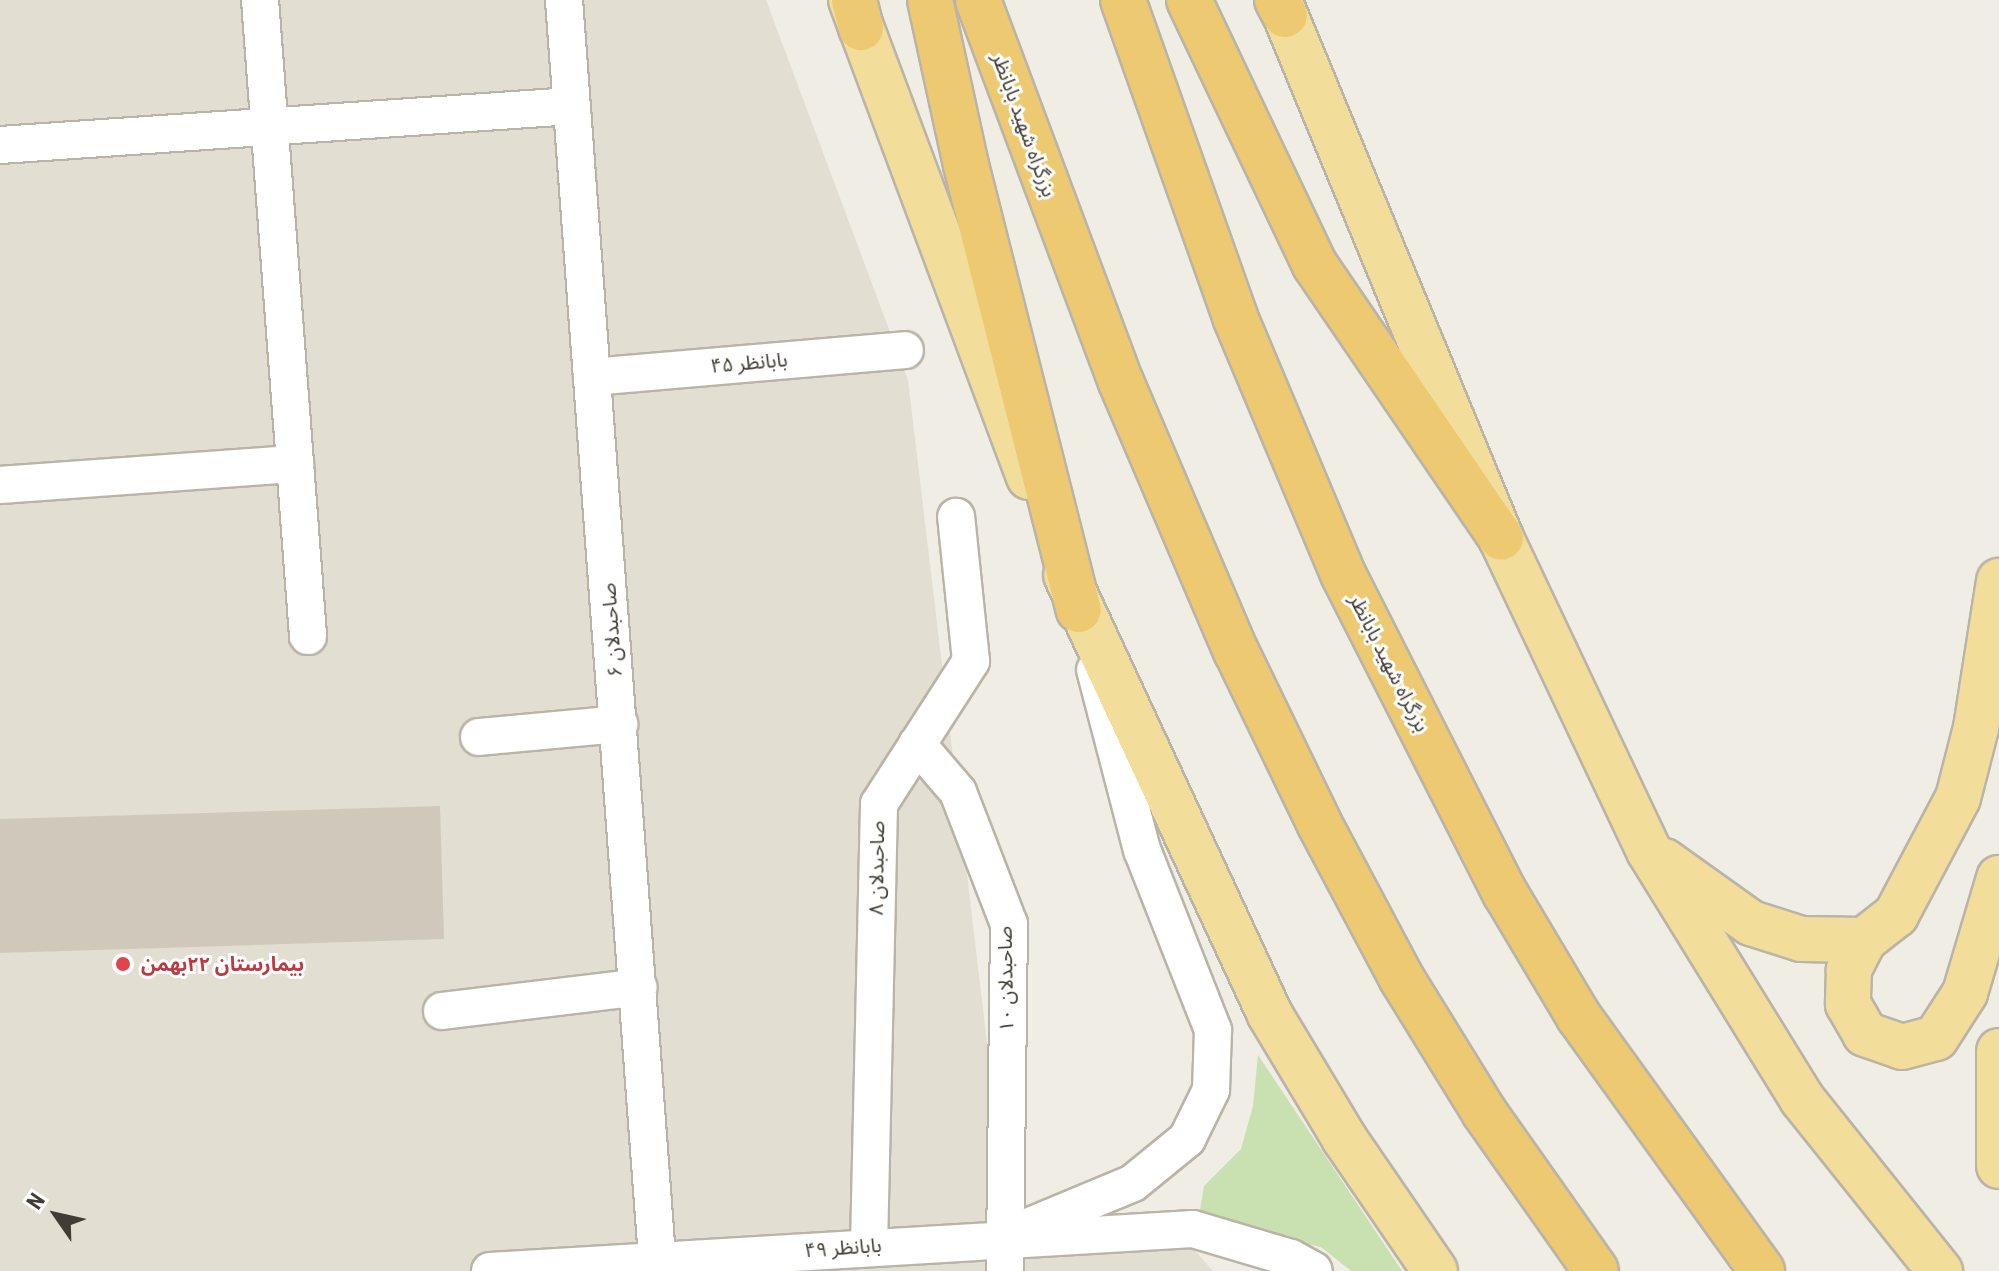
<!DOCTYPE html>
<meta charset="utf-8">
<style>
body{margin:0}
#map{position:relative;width:1999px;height:1271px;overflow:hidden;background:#f0ede4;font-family:"Roboto Condensed","Noto Sans Arabic",sans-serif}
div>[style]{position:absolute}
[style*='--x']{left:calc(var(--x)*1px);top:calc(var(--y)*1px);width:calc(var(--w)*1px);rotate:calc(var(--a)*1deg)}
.residential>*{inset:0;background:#e3ded2}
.green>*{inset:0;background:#c9e0b1}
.building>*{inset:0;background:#d0c8bb}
.roads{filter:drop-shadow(2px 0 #bab4a8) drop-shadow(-2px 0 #bab4a8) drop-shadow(0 2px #bab4a8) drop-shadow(0 -2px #bab4a8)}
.minor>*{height:36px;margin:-18px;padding:0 18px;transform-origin:18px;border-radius:18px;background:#fff}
.major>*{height:44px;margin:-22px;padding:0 22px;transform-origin:22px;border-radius:22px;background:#f2dd9a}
.highway>*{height:44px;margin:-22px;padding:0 22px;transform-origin:22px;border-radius:22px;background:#edc971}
.dots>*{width:22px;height:22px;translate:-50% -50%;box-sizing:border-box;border:4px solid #fff;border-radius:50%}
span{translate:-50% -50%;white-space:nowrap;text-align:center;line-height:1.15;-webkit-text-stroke:6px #fff;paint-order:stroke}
.street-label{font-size:20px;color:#413d35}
.health-label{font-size:20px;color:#be3a42;font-weight:700}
.left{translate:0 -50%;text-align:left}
.north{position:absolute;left:16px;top:1175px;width:80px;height:80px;-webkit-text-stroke:6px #fff;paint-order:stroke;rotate:304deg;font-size:22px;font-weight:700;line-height:32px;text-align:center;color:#413d35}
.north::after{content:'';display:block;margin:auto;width:28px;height:36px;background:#413d35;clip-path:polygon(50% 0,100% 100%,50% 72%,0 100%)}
</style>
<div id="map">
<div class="residential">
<i style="clip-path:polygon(0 0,766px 0,908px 380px,1012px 1252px,1163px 1214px,1213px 1271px,0 1271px)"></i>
</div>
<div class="green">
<i style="clip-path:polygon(1258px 1055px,1402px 1271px,1351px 1271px,1321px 1247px,1198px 1222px,1204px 1186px,1241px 1149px,1253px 1106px)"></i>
</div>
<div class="building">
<i style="clip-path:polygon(440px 806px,444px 939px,0 953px,0 819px)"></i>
</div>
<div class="roads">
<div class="minor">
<i style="--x:260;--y:0;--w:638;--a:85.68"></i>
<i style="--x:564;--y:0;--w:1274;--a:85.77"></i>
<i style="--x:0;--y:145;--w:573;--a:-3.9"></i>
<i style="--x:592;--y:377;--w:314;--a:-4.9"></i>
<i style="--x:0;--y:485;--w:296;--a:-4.1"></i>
<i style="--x:479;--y:737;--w:141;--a:-5.3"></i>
<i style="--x:917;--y:744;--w:63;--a:49.5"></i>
<i style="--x:958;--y:792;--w:142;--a:68.9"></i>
<i style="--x:1009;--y:924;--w:347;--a:90.7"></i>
<i style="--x:442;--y:1011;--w:198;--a:-6.9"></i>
<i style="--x:1025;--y:1228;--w:117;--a:-22.6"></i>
<i style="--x:1133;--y:1183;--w:70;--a:-39.2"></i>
<i style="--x:1187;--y:1139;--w:55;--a:-63.9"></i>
<i style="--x:1211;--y:1090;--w:60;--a:-88.1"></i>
<i style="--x:1213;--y:1030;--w:193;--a:-111.5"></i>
<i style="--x:1142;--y:850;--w:186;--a:-104.6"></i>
<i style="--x:869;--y:1246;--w:442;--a:-88.7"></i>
<i style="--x:879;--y:804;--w:170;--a:-57.2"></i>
<i style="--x:971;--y:661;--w:145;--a:-95.9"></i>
<i style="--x:490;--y:1271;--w:704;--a:-3.42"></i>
<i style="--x:1193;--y:1229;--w:102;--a:16.5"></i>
<i style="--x:1291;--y:1258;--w:26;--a:29"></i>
</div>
<div class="major">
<i style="--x:851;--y:0;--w:509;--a:69.54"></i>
<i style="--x:1279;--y:0;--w:582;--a:67.58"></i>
<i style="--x:1501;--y:538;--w:346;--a:64.7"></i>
<i style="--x:1649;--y:851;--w:291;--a:58.3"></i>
<i style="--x:1802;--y:1099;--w:221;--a:51.3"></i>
<i style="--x:1066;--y:575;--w:483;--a:65.1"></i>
<i style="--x:1269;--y:1013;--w:146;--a:59"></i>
<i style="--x:1344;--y:1138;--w:161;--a:55.6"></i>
<i style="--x:1664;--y:861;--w:107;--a:35.5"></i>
<i style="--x:1751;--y:923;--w:52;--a:17.7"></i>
<i style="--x:1801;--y:939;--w:63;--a:0.9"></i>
<i style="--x:1864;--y:940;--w:41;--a:-38"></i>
<i style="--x:1896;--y:915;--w:132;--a:-62.1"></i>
<i style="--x:1958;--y:798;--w:72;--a:-75.6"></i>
<i style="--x:1976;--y:728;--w:149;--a:-81.1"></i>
<i style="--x:1864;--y:940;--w:34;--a:117"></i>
<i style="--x:1849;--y:970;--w:34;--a:92"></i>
<i style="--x:1848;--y:1004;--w:34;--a:60"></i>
<i style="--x:1865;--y:1034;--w:39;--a:19"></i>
<i style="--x:1902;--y:1047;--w:35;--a:-15"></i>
<i style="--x:1936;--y:1038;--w:54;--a:-57.2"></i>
<i style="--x:1965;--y:993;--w:120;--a:-73.5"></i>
<i style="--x:1999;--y:1051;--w:115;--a:90"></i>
</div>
<div class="highway">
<i style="--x:854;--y:0;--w:29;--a:76"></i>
<i style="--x:930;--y:0;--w:169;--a:77.7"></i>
<i style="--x:966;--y:165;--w:459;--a:75.8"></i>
<i style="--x:978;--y:0;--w:408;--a:69.5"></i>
<i style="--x:1121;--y:382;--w:293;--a:66.9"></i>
<i style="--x:1236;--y:651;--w:191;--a:64.2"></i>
<i style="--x:1319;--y:823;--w:177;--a:62"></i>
<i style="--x:1402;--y:979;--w:156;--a:58.3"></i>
<i style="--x:1484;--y:1112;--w:194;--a:54.8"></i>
<i style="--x:1123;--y:0;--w:336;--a:70.5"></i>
<i style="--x:1235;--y:317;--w:279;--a:67.2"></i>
<i style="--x:1343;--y:574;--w:358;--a:63.1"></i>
<i style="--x:1505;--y:893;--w:144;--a:59.2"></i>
<i style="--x:1579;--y:1017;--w:313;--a:54.2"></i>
<i style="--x:1189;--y:0;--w:293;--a:64.6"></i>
<i style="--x:1315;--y:265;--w:330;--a:55.7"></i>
<i style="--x:1277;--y:0;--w:17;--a:62"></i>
</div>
</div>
<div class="dots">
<i style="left:123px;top:964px;background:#e0444e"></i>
</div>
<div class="street-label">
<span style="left:1024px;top:125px;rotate:70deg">بزرگراه شهید بابانظر</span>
<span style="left:749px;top:363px;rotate:-5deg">بابانظر ۴۵</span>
<span style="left:612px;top:630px;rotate:-94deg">صاحبدلان ۶</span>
<span style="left:1389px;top:663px;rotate:63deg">بزرگراه شهید بابانظر</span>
<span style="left:877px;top:868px;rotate:-89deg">صاحبدلان ۸</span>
<span style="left:1006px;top:979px;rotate:-91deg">صاحبدلان ۱۰</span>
<span style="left:843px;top:1248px;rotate:-4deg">بابانظر ۴۹</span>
</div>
<div class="health-label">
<span class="left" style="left:141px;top:964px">بيمارستان ٢٢بهمن</span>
</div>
<div class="north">N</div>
</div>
